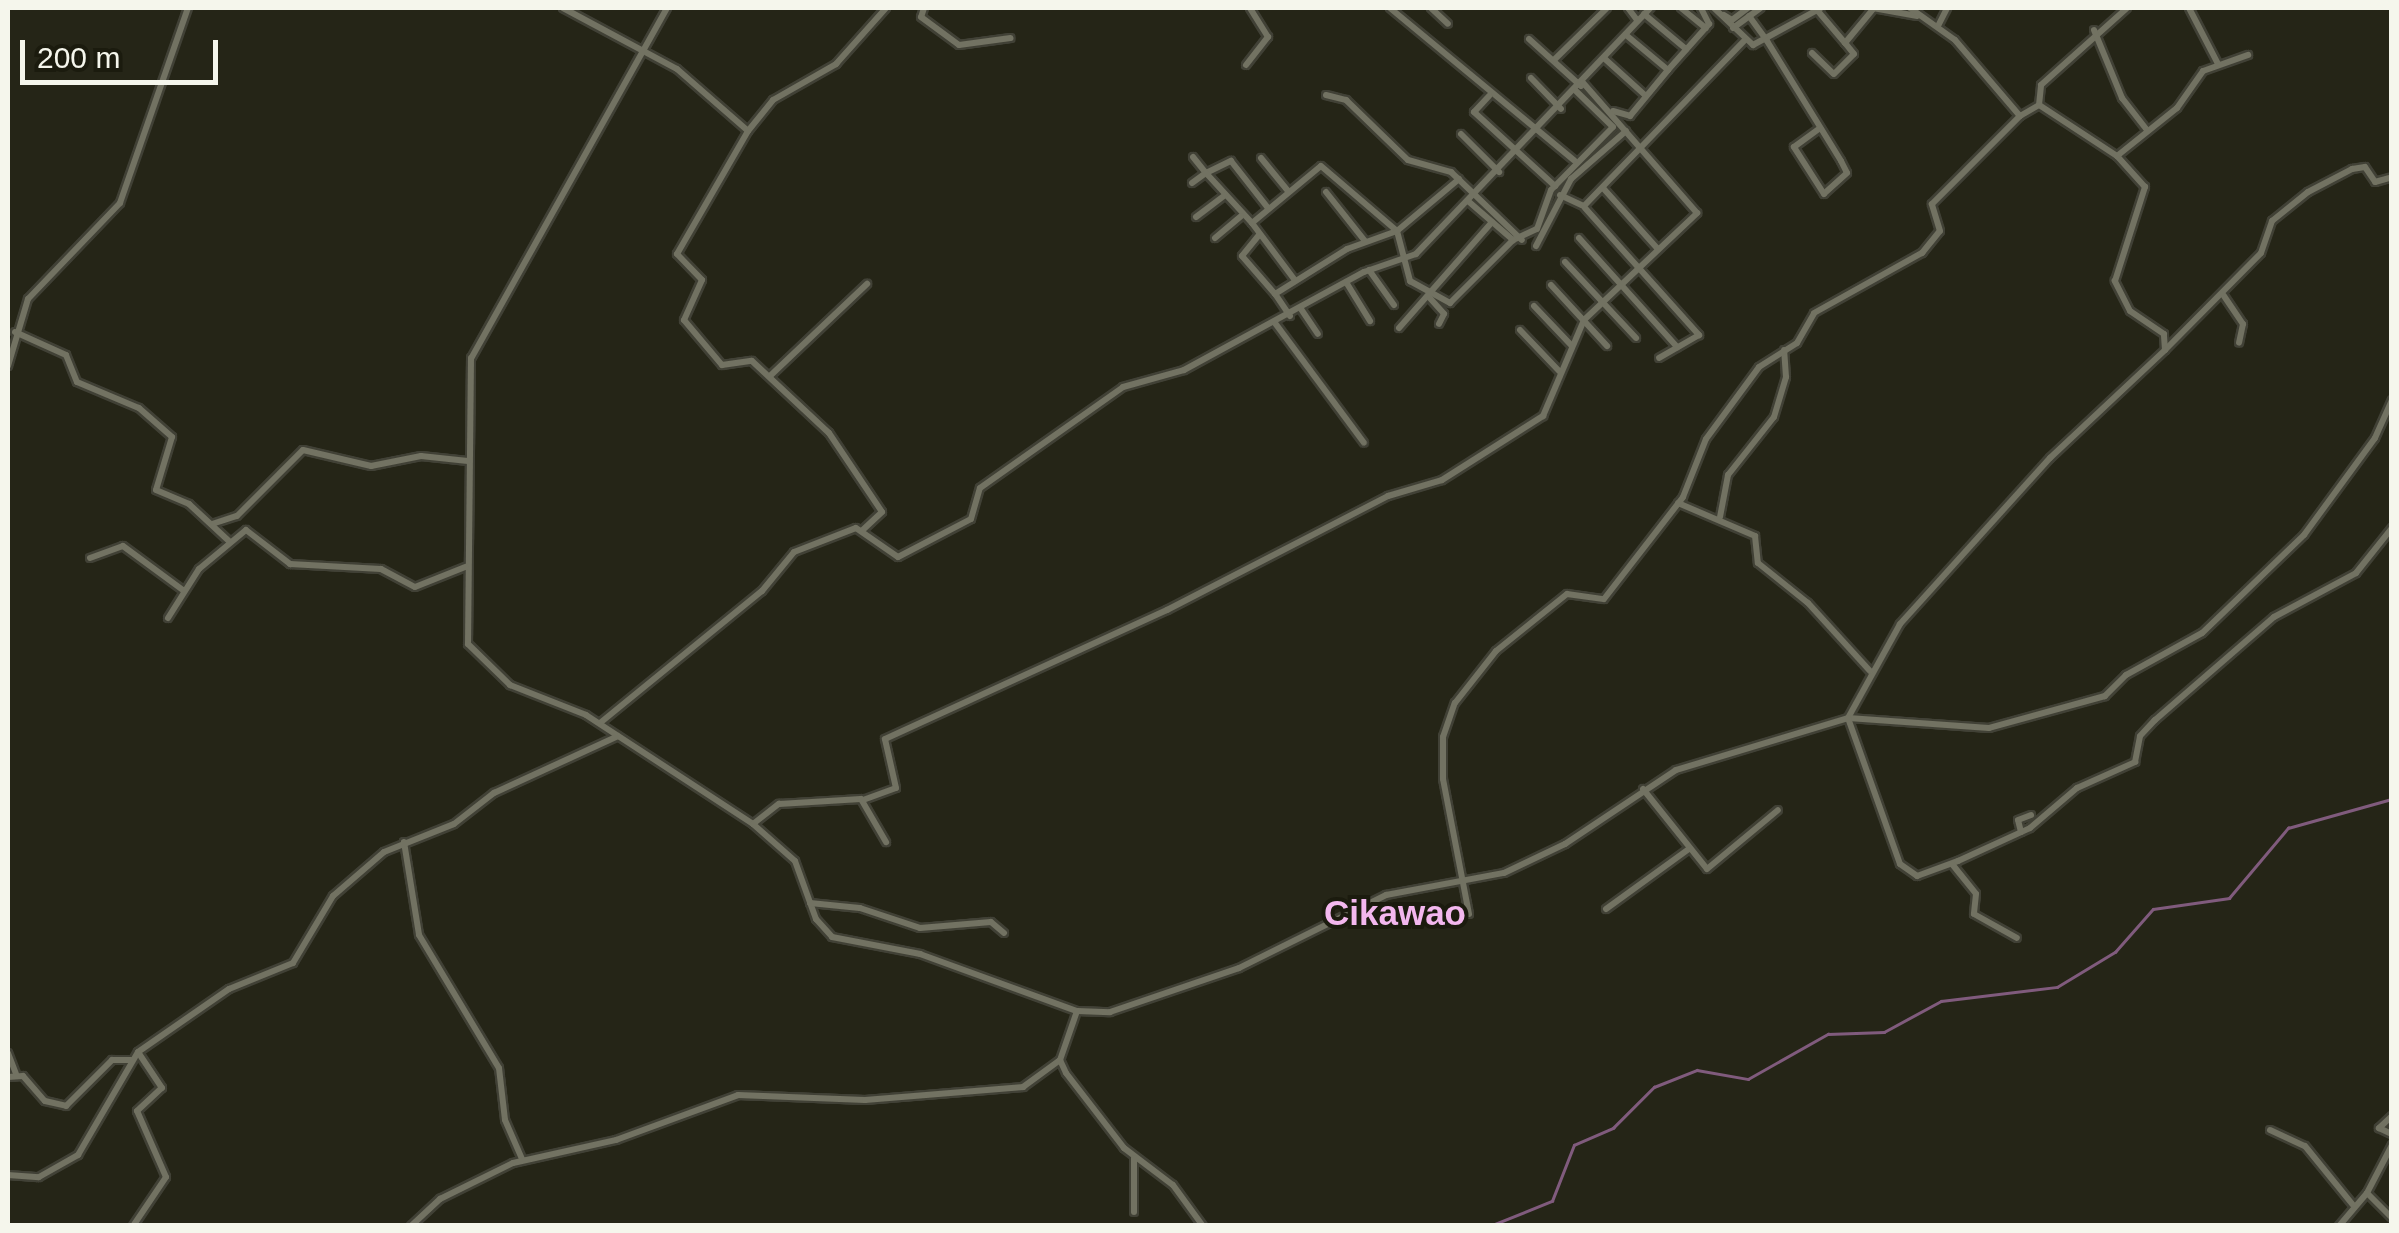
<!DOCTYPE html>
<style>
body{margin:0}
#map{position:relative;width:2399px;height:1233px;overflow:hidden;background:#252517;font-family:Arial,sans-serif}
div>[style]{position:absolute}
[style*='--x']{left:calc(var(--x)*1px);top:calc(var(--y)*1px);width:calc(var(--w)*1px);rotate:calc(var(--a)*1deg)}
.stream>*{height:2.5px;margin:-1.25px;padding:0 1.25px;transform-origin:1.25px;border-radius:1.25px;background:#805b7d}
.roads{filter:drop-shadow(2px 0 #414136) drop-shadow(-2px 0 #414136) drop-shadow(0 2px #414136) drop-shadow(0 -2px #414136)}
.street>*{height:6px;margin:-3px;padding:0 3px;transform-origin:3px;border-radius:3px;background:#727262}
span{translate:-50% -50%;white-space:nowrap;text-align:center;line-height:1.15;-webkit-text-stroke:8px #1b1b0e;paint-order:stroke}
.quarter-label{font-size:35px;color:#f3b7ee;font-weight:700}
.frame{position:absolute;inset:0;border:10px solid #f5f6ec;pointer-events:none}
.scale{position:absolute;left:20px;top:40px;width:198px;height:45px;box-sizing:border-box;border:5px solid #f5f6ec;border-top:0;padding-left:12px;font-size:30px;line-height:35px;white-space:nowrap;color:#f5f6ec;-webkit-text-stroke:8px #1b1b0e;paint-order:stroke}
</style>
<div id="map">
<div class="stream">
<i style="--x:1490;--y:1226;--w:67;--a:-22"></i>
<i style="--x:1552;--y:1201;--w:60;--a:-68.6"></i>
<i style="--x:1574;--y:1145;--w:43;--a:-23.6"></i>
<i style="--x:1613;--y:1128;--w:58;--a:-45"></i>
<i style="--x:1654;--y:1087;--w:46;--a:-21.6"></i>
<i style="--x:1697;--y:1070;--w:52;--a:10"></i>
<i style="--x:1748;--y:1079;--w:92;--a:-29.4"></i>
<i style="--x:1828;--y:1034;--w:56;--a:-2"></i>
<i style="--x:1884;--y:1032;--w:65;--a:-28.5"></i>
<i style="--x:1941;--y:1001;--w:117;--a:-6.9"></i>
<i style="--x:2057;--y:987;--w:68;--a:-31.1"></i>
<i style="--x:2115;--y:952;--w:57;--a:-48.5"></i>
<i style="--x:2153;--y:909;--w:77;--a:-8.2"></i>
<i style="--x:2229;--y:898;--w:92;--a:-49.9"></i>
<i style="--x:2288;--y:828;--w:108;--a:-15.6"></i>
</div>
<div class="roads">
<div class="street">
<i style="--x:563;--y:8;--w:129;--a:28.2"></i>
<i style="--x:677;--y:69;--w:94;--a:41.1"></i>
<i style="--x:748;--y:131;--w:40;--a:-51"></i>
<i style="--x:773;--y:100;--w:73;--a:-29.7"></i>
<i style="--x:836;--y:64;--w:75;--a:-48.2"></i>
<i style="--x:667;--y:8;--w:401;--a:119.2"></i>
<i style="--x:471;--y:358;--w:286;--a:90.6"></i>
<i style="--x:468;--y:644;--w:59;--a:44.3"></i>
<i style="--x:510;--y:685;--w:82;--a:21.5"></i>
<i style="--x:586;--y:715;--w:199;--a:33.1"></i>
<i style="--x:753;--y:824;--w:56;--a:41.4"></i>
<i style="--x:795;--y:861;--w:62;--a:70.1"></i>
<i style="--x:816;--y:919;--w:24;--a:48"></i>
<i style="--x:832;--y:937;--w:90;--a:10.9"></i>
<i style="--x:920;--y:954;--w:167;--a:20"></i>
<i style="--x:1077;--y:1011;--w:33;--a:2"></i>
<i style="--x:1110;--y:1012;--w:136;--a:-18.8"></i>
<i style="--x:1239;--y:968;--w:164;--a:-26.4"></i>
<i style="--x:1386;--y:895;--w:120;--a:-10.6"></i>
<i style="--x:1504;--y:873;--w:68;--a:-25.4"></i>
<i style="--x:1565;--y:844;--w:133;--a:-33.7"></i>
<i style="--x:1676;--y:770;--w:180;--a:-16.8"></i>
<i style="--x:1848;--y:718;--w:107;--a:-61"></i>
<i style="--x:1900;--y:624;--w:224;--a:-47.9"></i>
<i style="--x:2050;--y:458;--w:158;--a:-43.2"></i>
<i style="--x:2165;--y:350;--w:16;--a:-94"></i>
<i style="--x:2164;--y:334;--w:41;--a:-145.9"></i>
<i style="--x:2130;--y:311;--w:34;--a:-117"></i>
<i style="--x:2115;--y:281;--w:99;--a:-72.3"></i>
<i style="--x:2145;--y:187;--w:42;--a:-132.1"></i>
<i style="--x:2117;--y:156;--w:93;--a:-146.8"></i>
<i style="--x:2039;--y:105;--w:20;--a:-84"></i>
<i style="--x:2041;--y:85;--w:115;--a:-41.8"></i>
<i style="--x:924;--y:8;--w:9;--a:108"></i>
<i style="--x:921;--y:17;--w:47;--a:36.4"></i>
<i style="--x:959;--y:45;--w:52;--a:-7.7"></i>
<i style="--x:1390;--y:8;--w:239;--a:39.6"></i>
<i style="--x:1431;--y:8;--w:23;--a:43"></i>
<i style="--x:1628;--y:8;--w:15;--a:53"></i>
<i style="--x:1681;--y:8;--w:32;--a:39"></i>
<i style="--x:1714;--y:8;--w:54;--a:43.5"></i>
<i style="--x:1753;--y:45;--w:77;--a:-28.6"></i>
<i style="--x:1873;--y:8;--w:45;--a:10.3"></i>
<i style="--x:1910;--y:8;--w:55;--a:35.4"></i>
<i style="--x:1955;--y:40;--w:100;--a:49.5"></i>
<i style="--x:2020;--y:116;--w:22;--a:-30"></i>
<i style="--x:2189;--y:8;--w:63;--a:62.6"></i>
<i style="--x:1817;--y:10;--w:43;--a:49.7"></i>
<i style="--x:1845;--y:43;--w:45;--a:-50.4"></i>
<i style="--x:1644;--y:14;--w:55;--a:39.8"></i>
<i style="--x:1724;--y:15;--w:9;--a:32"></i>
<i style="--x:1732;--y:20;--w:20;--a:-37"></i>
<i style="--x:1749;--y:16;--w:31;--a:54"></i>
<i style="--x:1767;--y:41;--w:141;--a:58.3"></i>
<i style="--x:1841;--y:161;--w:13;--a:63"></i>
<i style="--x:1847;--y:173;--w:31;--a:138"></i>
<i style="--x:1824;--y:194;--w:56;--a:-122.6"></i>
<i style="--x:1794;--y:147;--w:32;--a:-36"></i>
<i style="--x:1938;--y:26;--w:20;--a:-63"></i>
<i style="--x:1733;--y:28;--w:34;--a:-36"></i>
<i style="--x:2094;--y:30;--w:74;--a:67.6"></i>
<i style="--x:2122;--y:98;--w:39;--a:52"></i>
<i style="--x:1529;--y:39;--w:70;--a:42.1"></i>
<i style="--x:1812;--y:53;--w:30;--a:44"></i>
<i style="--x:1834;--y:74;--w:28;--a:-45"></i>
<i style="--x:1854;--y:54;--w:14;--a:-129"></i>
<i style="--x:1605;--y:59;--w:55;--a:42.1"></i>
<i style="--x:1554;--y:60;--w:74;--a:-44.5"></i>
<i style="--x:1246;--y:65;--w:36;--a:-52"></i>
<i style="--x:1268;--y:37;--w:34;--a:-122"></i>
<i style="--x:1668;--y:70;--w:62;--a:-48.3"></i>
<i style="--x:1709;--y:24;--w:18;--a:-117"></i>
<i style="--x:1531;--y:78;--w:43;--a:45.9"></i>
<i style="--x:1326;--y:95;--w:21;--a:14"></i>
<i style="--x:1346;--y:100;--w:86;--a:44.1"></i>
<i style="--x:1408;--y:160;--w:45;--a:15.6"></i>
<i style="--x:1451;--y:172;--w:98;--a:43.8"></i>
<i style="--x:1489;--y:96;--w:22;--a:133"></i>
<i style="--x:1474;--y:112;--w:110;--a:42.4"></i>
<i style="--x:1613;--y:111;--w:18;--a:16"></i>
<i style="--x:1630;--y:116;--w:60;--a:-50.4"></i>
<i style="--x:1668;--y:70;--w:55;--a:-140.2"></i>
<i style="--x:748;--y:131;--w:142;--a:120"></i>
<i style="--x:677;--y:254;--w:36;--a:46"></i>
<i style="--x:702;--y:280;--w:44;--a:114.2"></i>
<i style="--x:684;--y:320;--w:59;--a:49.8"></i>
<i style="--x:722;--y:365;--w:30;--a:-8"></i>
<i style="--x:752;--y:361;--w:105;--a:43.1"></i>
<i style="--x:829;--y:433;--w:95;--a:56.1"></i>
<i style="--x:882;--y:512;--w:26;--a:137"></i>
<i style="--x:1461;--y:134;--w:54;--a:45"></i>
<i style="--x:2117;--y:156;--w:77;--a:-38.7"></i>
<i style="--x:2177;--y:108;--w:45;--a:-54.9"></i>
<i style="--x:2203;--y:71;--w:48;--a:-19.6"></i>
<i style="--x:1193;--y:157;--w:21;--a:51"></i>
<i style="--x:1206;--y:173;--w:28;--a:-26"></i>
<i style="--x:1231;--y:161;--w:60;--a:51.8"></i>
<i style="--x:1261;--y:158;--w:43;--a:50.7"></i>
<i style="--x:1192;--y:183;--w:17;--a:-36"></i>
<i style="--x:1206;--y:173;--w:68;--a:47.4"></i>
<i style="--x:1603;--y:188;--w:81;--a:48"></i>
<i style="--x:1326;--y:192;--w:63;--a:51.5"></i>
<i style="--x:1560;--y:195;--w:26;--a:25"></i>
<i style="--x:1584;--y:206;--w:230;--a:-45.9"></i>
<i style="--x:1468;--y:201;--w:60;--a:40.9"></i>
<i style="--x:1513;--y:240;--w:26;--a:-25"></i>
<i style="--x:1537;--y:229;--w:41;--a:-70.3"></i>
<i style="--x:1551;--y:190;--w:88;--a:-45.5"></i>
<i style="--x:1613;--y:127;--w:52;--a:-135.8"></i>
<i style="--x:1585;--y:208;--w:171;--a:48.1"></i>
<i style="--x:1699;--y:335;--w:46;--a:150.1"></i>
<i style="--x:1196;--y:217;--w:35;--a:-37"></i>
<i style="--x:1259;--y:235;--w:27;--a:129"></i>
<i style="--x:1242;--y:256;--w:50;--a:49"></i>
<i style="--x:1215;--y:238;--w:34;--a:-40"></i>
<i style="--x:1579;--y:238;--w:147;--a:48"></i>
<i style="--x:1536;--y:246;--w:76;--a:-62.4"></i>
<i style="--x:1571;--y:179;--w:73;--a:-41.1"></i>
<i style="--x:1565;--y:262;--w:104;--a:46.9"></i>
<i style="--x:1369;--y:270;--w:43;--a:54.5"></i>
<i style="--x:1294;--y:279;--w:70;--a:-126.9"></i>
<i style="--x:1252;--y:223;--w:89;--a:-39.6"></i>
<i style="--x:1321;--y:166;--w:100;--a:40.5"></i>
<i style="--x:1397;--y:231;--w:52;--a:75.4"></i>
<i style="--x:1410;--y:281;--w:46;--a:28.8"></i>
<i style="--x:1450;--y:303;--w:89;--a:-45"></i>
<i style="--x:1346;--y:282;--w:46;--a:58.4"></i>
<i style="--x:1551;--y:285;--w:83;--a:47.4"></i>
<i style="--x:1428;--y:296;--w:24;--a:48"></i>
<i style="--x:1444;--y:314;--w:11;--a:117"></i>
<i style="--x:2224;--y:296;--w:34;--a:56"></i>
<i style="--x:2243;--y:324;--w:19;--a:102"></i>
<i style="--x:1534;--y:306;--w:54;--a:46.5"></i>
<i style="--x:1301;--y:309;--w:30;--a:56"></i>
<i style="--x:1290;--y:316;--w:27;--a:-124"></i>
<i style="--x:1275;--y:294;--w:85;--a:-32"></i>
<i style="--x:1347;--y:249;--w:53;--a:-19.8"></i>
<i style="--x:1397;--y:231;--w:81;--a:-40"></i>
<i style="--x:1275;--y:323;--w:149;--a:53.4"></i>
<i style="--x:1399;--y:328;--w:141;--a:-48.7"></i>
<i style="--x:1520;--y:330;--w:57;--a:46.4"></i>
<i style="--x:15;--y:332;--w:56;--a:24.3"></i>
<i style="--x:66;--y:355;--w:29;--a:68"></i>
<i style="--x:77;--y:382;--w:67;--a:22.8"></i>
<i style="--x:139;--y:408;--w:44;--a:41.3"></i>
<i style="--x:172;--y:437;--w:55;--a:106.8"></i>
<i style="--x:156;--y:490;--w:36;--a:23"></i>
<i style="--x:189;--y:504;--w:54;--a:42.8"></i>
<i style="--x:2165;--y:350;--w:136;--a:-45.3"></i>
<i style="--x:2261;--y:253;--w:34;--a:-71"></i>
<i style="--x:2272;--y:221;--w:46;--a:-38.9"></i>
<i style="--x:2308;--y:192;--w:50;--a:-27.6"></i>
<i style="--x:2352;--y:169;--w:13;--a:-9"></i>
<i style="--x:2365;--y:167;--w:18;--a:56"></i>
<i style="--x:2375;--y:182;--w:18;--a:-16"></i>
<i style="--x:8;--y:366;--w:70;--a:-73.4"></i>
<i style="--x:28;--y:299;--w:133;--a:-46.2"></i>
<i style="--x:120;--y:203;--w:207;--a:-70.8"></i>
<i style="--x:770;--y:376;--w:134;--a:-43.5"></i>
<i style="--x:2392;--y:400;--w:42;--a:114.1"></i>
<i style="--x:2375;--y:438;--w:120;--a:126.2"></i>
<i style="--x:2304;--y:535;--w:141;--a:136.1"></i>
<i style="--x:2202;--y:633;--w:87;--a:151.1"></i>
<i style="--x:2126;--y:675;--w:30;--a:135"></i>
<i style="--x:2105;--y:696;--w:120;--a:164.6"></i>
<i style="--x:1989;--y:728;--w:141;--a:-175.9"></i>
<i style="--x:1848;--y:718;--w:155;--a:70.4"></i>
<i style="--x:1900;--y:864;--w:21;--a:35"></i>
<i style="--x:1917;--y:876;--w:44;--a:-20.1"></i>
<i style="--x:1958;--y:861;--w:79;--a:-24.6"></i>
<i style="--x:2030;--y:828;--w:62;--a:-40.4"></i>
<i style="--x:2077;--y:788;--w:64;--a:-24.1"></i>
<i style="--x:2135;--y:762;--w:26;--a:-79"></i>
<i style="--x:2140;--y:736;--w:22;--a:-47"></i>
<i style="--x:2155;--y:720;--w:157;--a:-40.9"></i>
<i style="--x:2274;--y:617;--w:93;--a:-28.2"></i>
<i style="--x:2356;--y:573;--w:58;--a:-51.3"></i>
<i style="--x:1678;--y:503;--w:84;--a:23.2"></i>
<i style="--x:1755;--y:536;--w:27;--a:84"></i>
<i style="--x:1758;--y:563;--w:64;--a:38.7"></i>
<i style="--x:1808;--y:603;--w:92;--a:47.6"></i>
<i style="--x:1720;--y:517;--w:43;--a:-79.2"></i>
<i style="--x:1728;--y:475;--w:74;--a:-51.6"></i>
<i style="--x:1774;--y:417;--w:42;--a:-73.3"></i>
<i style="--x:1786;--y:377;--w:27;--a:-94"></i>
<i style="--x:212;--y:524;--w:26;--a:-18"></i>
<i style="--x:237;--y:516;--w:93;--a:-45"></i>
<i style="--x:303;--y:450;--w:70;--a:13.2"></i>
<i style="--x:371;--y:466;--w:51;--a:-11.3"></i>
<i style="--x:421;--y:456;--w:47;--a:6.1"></i>
<i style="--x:90;--y:558;--w:35;--a:-20"></i>
<i style="--x:123;--y:546;--w:74;--a:36.3"></i>
<i style="--x:168;--y:618;--w:58;--a:-57.7"></i>
<i style="--x:199;--y:569;--w:61;--a:-39.7"></i>
<i style="--x:246;--y:530;--w:56;--a:37.7"></i>
<i style="--x:290;--y:564;--w:91;--a:3.1"></i>
<i style="--x:381;--y:569;--w:38;--a:28"></i>
<i style="--x:415;--y:587;--w:54;--a:-21.8"></i>
<i style="--x:600;--y:723;--w:209;--a:-39.2"></i>
<i style="--x:762;--y:591;--w:50;--a:-50.6"></i>
<i style="--x:794;--y:552;--w:66;--a:-21.2"></i>
<i style="--x:856;--y:528;--w:51;--a:34.6"></i>
<i style="--x:898;--y:557;--w:82;--a:-27.5"></i>
<i style="--x:971;--y:519;--w:32;--a:-74"></i>
<i style="--x:980;--y:488;--w:175;--a:-35.2"></i>
<i style="--x:1123;--y:387;--w:63;--a:-15.6"></i>
<i style="--x:1184;--y:370;--w:205;--a:-28.6"></i>
<i style="--x:1364;--y:272;--w:55;--a:-19.1"></i>
<i style="--x:1416;--y:254;--w:340;--a:-46.4"></i>
<i style="--x:1643;--y:789;--w:102;--a:51.3"></i>
<i style="--x:1707;--y:869;--w:92;--a:-39.7"></i>
<i style="--x:863;--y:800;--w:35;--a:-20"></i>
<i style="--x:896;--y:788;--w:50;--a:-102.7"></i>
<i style="--x:885;--y:739;--w:310;--a:-24.6"></i>
<i style="--x:1167;--y:610;--w:249;--a:-27.3"></i>
<i style="--x:1388;--y:496;--w:56;--a:-16.5"></i>
<i style="--x:1442;--y:480;--w:120;--a:-32.4"></i>
<i style="--x:1543;--y:416;--w:104;--a:-66.9"></i>
<i style="--x:1584;--y:320;--w:156;--a:-43.4"></i>
<i style="--x:1697;--y:213;--w:173;--a:-131.2"></i>
<i style="--x:753;--y:824;--w:33;--a:-38"></i>
<i style="--x:779;--y:804;--w:82;--a:-3.5"></i>
<i style="--x:861;--y:799;--w:50;--a:59.8"></i>
<i style="--x:2021;--y:832;--w:12;--a:-104"></i>
<i style="--x:2018;--y:820;--w:14;--a:-21"></i>
<i style="--x:404;--y:842;--w:94;--a:80.8"></i>
<i style="--x:419;--y:935;--w:155;--a:59"></i>
<i style="--x:499;--y:1068;--w:52;--a:83.4"></i>
<i style="--x:505;--y:1120;--w:43;--a:66.4"></i>
<i style="--x:1952;--y:864;--w:38;--a:51"></i>
<i style="--x:1976;--y:894;--w:20;--a:96"></i>
<i style="--x:1974;--y:914;--w:49;--a:29.2"></i>
<i style="--x:810;--y:903;--w:50;--a:5.7"></i>
<i style="--x:860;--y:908;--w:63;--a:18.4"></i>
<i style="--x:920;--y:928;--w:71;--a:-4.8"></i>
<i style="--x:991;--y:922;--w:17;--a:40"></i>
<i style="--x:1606;--y:909;--w:102;--a:-35.9"></i>
<i style="--x:1469;--y:914;--w:137;--a:-100.9"></i>
<i style="--x:1443;--y:779;--w:42;--a:-90"></i>
<i style="--x:1443;--y:737;--w:36;--a:-71"></i>
<i style="--x:1455;--y:703;--w:66;--a:-51.7"></i>
<i style="--x:1496;--y:651;--w:91;--a:-38.8"></i>
<i style="--x:1567;--y:594;--w:37;--a:8"></i>
<i style="--x:1604;--y:599;--w:129;--a:-52.2"></i>
<i style="--x:1683;--y:497;--w:62;--a:-68.4"></i>
<i style="--x:1706;--y:439;--w:89;--a:-53.6"></i>
<i style="--x:1759;--y:367;--w:45;--a:-32.3"></i>
<i style="--x:1797;--y:343;--w:34;--a:-60"></i>
<i style="--x:1814;--y:313;--w:124;--a:-29.1"></i>
<i style="--x:1922;--y:253;--w:28;--a:-51"></i>
<i style="--x:1940;--y:231;--w:28;--a:-107"></i>
<i style="--x:1932;--y:204;--w:124;--a:-45"></i>
<i style="--x:1077;--y:1011;--w:52;--a:109.1"></i>
<i style="--x:1060;--y:1060;--w:14;--a:65"></i>
<i style="--x:1066;--y:1073;--w:95;--a:52.3"></i>
<i style="--x:1124;--y:1148;--w:61;--a:37.1"></i>
<i style="--x:1173;--y:1185;--w:51;--a:53.8"></i>
<i style="--x:8;--y:1053;--w:22;--a:69"></i>
<i style="--x:8;--y:1077;--w:15;--a:-4"></i>
<i style="--x:23;--y:1076;--w:33;--a:49"></i>
<i style="--x:45;--y:1101;--w:22;--a:13"></i>
<i style="--x:66;--y:1106;--w:65;--a:-45"></i>
<i style="--x:112;--y:1060;--w:19;--a:0"></i>
<i style="--x:2392;--y:1116;--w:18;--a:137"></i>
<i style="--x:2379;--y:1128;--w:14;--a:25"></i>
<i style="--x:2270;--y:1130;--w:38;--a:25"></i>
<i style="--x:2305;--y:1146;--w:76;--a:50.9"></i>
<i style="--x:2392;--y:1145;--w:54;--a:117.5"></i>
<i style="--x:2367;--y:1193;--w:35;--a:45"></i>
<i style="--x:1134;--y:1158;--w:54;--a:90"></i>
<i style="--x:8;--y:1175;--w:31;--a:4"></i>
<i style="--x:39;--y:1177;--w:45;--a:-29.4"></i>
<i style="--x:78;--y:1155;--w:119;--a:-59.8"></i>
<i style="--x:138;--y:1052;--w:111;--a:-34.7"></i>
<i style="--x:229;--y:989;--w:69;--a:-22.1"></i>
<i style="--x:293;--y:963;--w:78;--a:-59.2"></i>
<i style="--x:333;--y:896;--w:67;--a:-40.8"></i>
<i style="--x:384;--y:852;--w:75;--a:-21.8"></i>
<i style="--x:454;--y:824;--w:51;--a:-37.8"></i>
<i style="--x:494;--y:793;--w:136;--a:-24.7"></i>
<i style="--x:133;--y:1226;--w:59;--a:-56"></i>
<i style="--x:166;--y:1177;--w:72;--a:-113.7"></i>
<i style="--x:137;--y:1111;--w:34;--a:-43"></i>
<i style="--x:162;--y:1088;--w:43;--a:-123.7"></i>
<i style="--x:411;--y:1226;--w:40;--a:-43"></i>
<i style="--x:440;--y:1199;--w:81;--a:-26.3"></i>
<i style="--x:513;--y:1163;--w:106;--a:-12.6"></i>
<i style="--x:616;--y:1140;--w:130;--a:-20.2"></i>
<i style="--x:738;--y:1095;--w:127;--a:2.3"></i>
<i style="--x:865;--y:1100;--w:159;--a:-4.7"></i>
<i style="--x:1023;--y:1087;--w:46;--a:-36.1"></i>
<i style="--x:2339;--y:1226;--w:43;--a:-49.7"></i>
</div>
</div>
<div class="quarter-label">
<span style="left:1395px;top:913px">Cikawao</span>
</div>
<div class="frame"></div>
<div class="scale">200 m</div>
</div>
